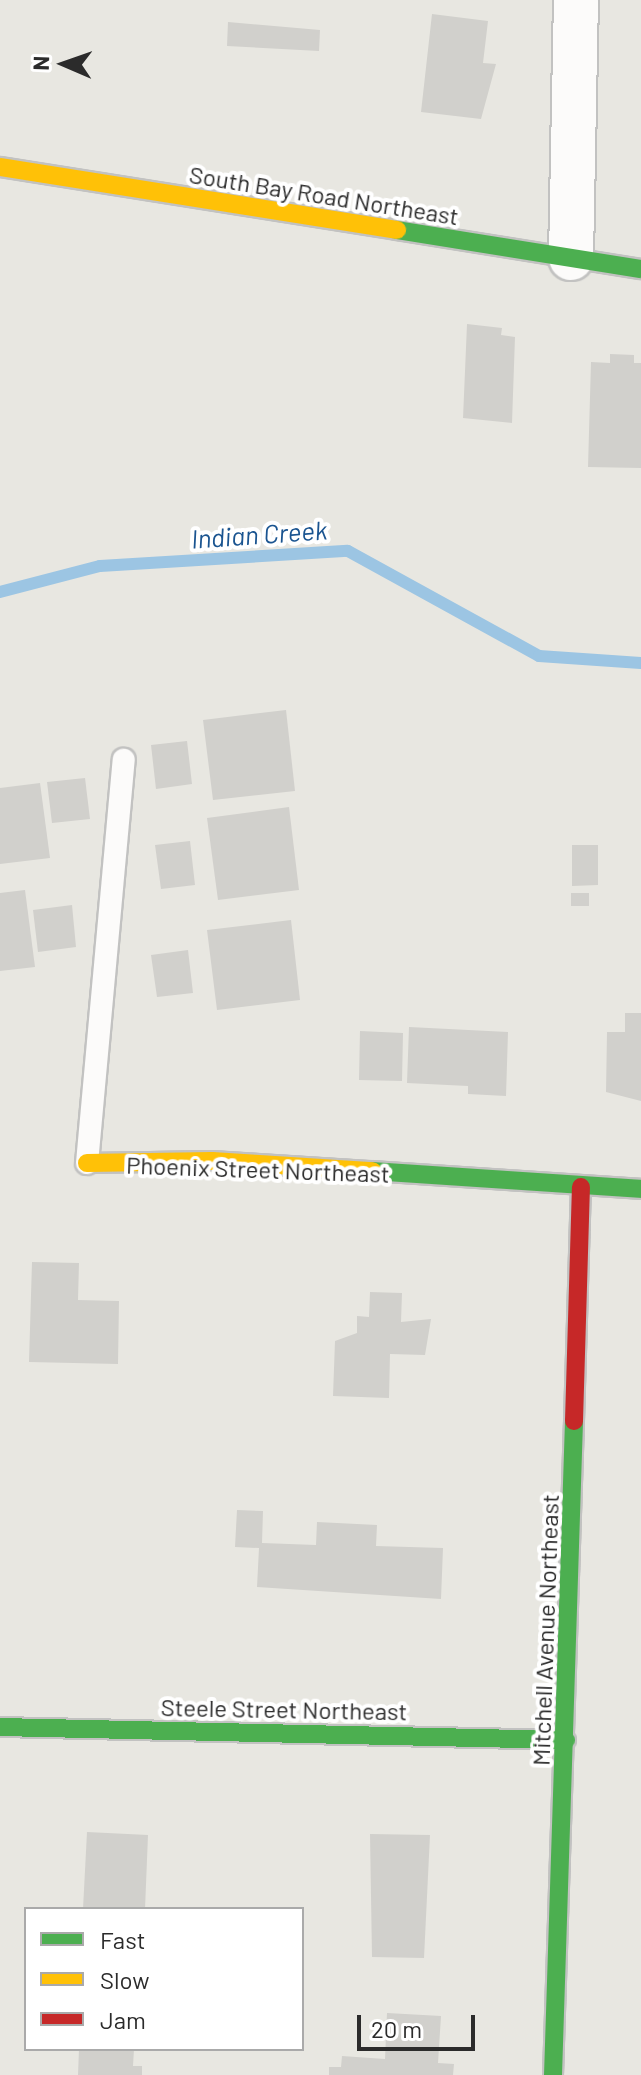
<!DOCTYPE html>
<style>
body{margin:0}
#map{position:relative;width:641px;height:2075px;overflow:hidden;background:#e8e7e1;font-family:Barlow,sans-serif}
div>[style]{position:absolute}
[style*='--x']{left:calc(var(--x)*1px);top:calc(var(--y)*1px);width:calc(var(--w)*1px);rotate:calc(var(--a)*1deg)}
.stream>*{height:12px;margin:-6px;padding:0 6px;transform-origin:6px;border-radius:6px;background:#9cc5e3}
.building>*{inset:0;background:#d1d0cc}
.roads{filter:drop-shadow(2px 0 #c2c2c1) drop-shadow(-2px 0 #c2c2c1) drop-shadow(0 2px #c2c2c1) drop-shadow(0 -2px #c2c2c1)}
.lane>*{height:22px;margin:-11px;padding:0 11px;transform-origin:11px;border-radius:11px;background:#fcfbfa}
.street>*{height:44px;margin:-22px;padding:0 22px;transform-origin:22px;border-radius:22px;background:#fcfbfa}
.fast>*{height:18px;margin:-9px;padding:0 9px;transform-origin:9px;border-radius:9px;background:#4caf50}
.slow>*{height:18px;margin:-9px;padding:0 9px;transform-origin:9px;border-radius:9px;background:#ffc107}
.jam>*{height:18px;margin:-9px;padding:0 9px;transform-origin:9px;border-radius:9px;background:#c62828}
span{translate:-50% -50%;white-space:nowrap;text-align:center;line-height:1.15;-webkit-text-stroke:8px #fff;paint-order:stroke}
.street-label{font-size:24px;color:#2b2b2b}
.water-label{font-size:26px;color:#1a5490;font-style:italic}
.legend{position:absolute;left:24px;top:1907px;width:280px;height:144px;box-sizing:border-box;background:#fff;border:2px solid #aaa;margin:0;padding:10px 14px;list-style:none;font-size:24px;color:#2b2b2b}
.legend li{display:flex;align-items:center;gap:16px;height:40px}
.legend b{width:40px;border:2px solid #aaa}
.north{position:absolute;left:24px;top:24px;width:80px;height:80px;-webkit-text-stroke:6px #fff;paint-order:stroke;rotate:272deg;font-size:22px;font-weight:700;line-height:32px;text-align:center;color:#2b2b2b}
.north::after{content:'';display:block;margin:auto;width:28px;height:36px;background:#2b2b2b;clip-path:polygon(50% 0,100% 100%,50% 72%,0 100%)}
.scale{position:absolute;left:357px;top:2015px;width:118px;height:36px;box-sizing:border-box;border:4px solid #2b2b2b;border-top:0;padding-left:10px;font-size:24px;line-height:28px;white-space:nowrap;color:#2b2b2b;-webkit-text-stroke:6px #fff;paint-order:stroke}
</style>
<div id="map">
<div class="stream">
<i style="--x:0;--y:592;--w:103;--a:-14.6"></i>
<i style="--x:100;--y:566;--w:248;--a:-3.5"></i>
<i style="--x:348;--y:551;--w:218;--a:28.8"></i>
<i style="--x:539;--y:656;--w:102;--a:3.9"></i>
</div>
<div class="building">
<i style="clip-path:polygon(432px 14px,488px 21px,483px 63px,496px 64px,481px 119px,421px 112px)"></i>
<i style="clip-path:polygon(228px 22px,320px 30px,319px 51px,227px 46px)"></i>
<i style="clip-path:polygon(467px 324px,502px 328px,501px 335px,515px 337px,512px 423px,463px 418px)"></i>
<i style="clip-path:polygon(610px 354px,634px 355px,634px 363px,641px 363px,641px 468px,588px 467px,591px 362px,610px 363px)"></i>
<i style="clip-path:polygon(286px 710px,295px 791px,213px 800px,203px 720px)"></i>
<i style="clip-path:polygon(187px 741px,192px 784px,156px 789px,151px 745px)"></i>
<i style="clip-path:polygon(85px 778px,90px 819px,52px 823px,47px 782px)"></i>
<i style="clip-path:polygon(40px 783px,50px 858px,0 864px,0 788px)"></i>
<i style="clip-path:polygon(289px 807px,299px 890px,218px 900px,207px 818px)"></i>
<i style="clip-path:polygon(190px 841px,195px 885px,161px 889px,155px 845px)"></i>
<i style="clip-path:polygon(572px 845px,598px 845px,598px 885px,572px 886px)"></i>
<i style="clip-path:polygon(25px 890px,35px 967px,0 971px,0 893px)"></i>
<i style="clip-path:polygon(571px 893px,589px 893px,589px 906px,571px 906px)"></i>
<i style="clip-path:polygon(72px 905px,76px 947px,38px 952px,33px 910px)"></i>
<i style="clip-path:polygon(291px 920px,300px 1000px,217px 1010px,207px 930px)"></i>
<i style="clip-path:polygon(188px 950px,193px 993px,157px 997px,151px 955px)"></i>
<i style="clip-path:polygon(625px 1013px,641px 1013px,641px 1101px,606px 1092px,607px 1032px,625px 1032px)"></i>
<i style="clip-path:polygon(409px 1027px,508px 1032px,506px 1096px,468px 1094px,468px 1086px,407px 1083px)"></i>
<i style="clip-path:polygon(360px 1031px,403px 1033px,402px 1081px,359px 1080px)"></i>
<i style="clip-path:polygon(32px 1262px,79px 1263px,78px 1300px,119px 1301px,118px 1364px,29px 1362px)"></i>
<i style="clip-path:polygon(370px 1292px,402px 1293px,401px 1322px,431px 1319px,425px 1355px,390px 1354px,389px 1398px,333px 1396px,335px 1341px,357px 1333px,357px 1316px,369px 1317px)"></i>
<i style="clip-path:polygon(237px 1510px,263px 1511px,262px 1543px,316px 1545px,317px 1522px,377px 1525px,376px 1546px,443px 1548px,441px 1599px,257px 1587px,259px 1548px,235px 1547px)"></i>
<i style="clip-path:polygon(87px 1832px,148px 1835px,145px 1909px,83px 1909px)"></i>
<i style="clip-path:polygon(370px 1834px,430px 1835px,424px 1958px,372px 1957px)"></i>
<i style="clip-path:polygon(387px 2013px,441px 2016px,438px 2063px,454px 2064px,453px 2075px,329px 2075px,329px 2067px,341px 2067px,342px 2056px,385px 2059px)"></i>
<i style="clip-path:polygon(79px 2049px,134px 2049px,133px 2066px,142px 2066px,142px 2075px,78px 2075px)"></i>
</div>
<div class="roads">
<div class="lane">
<i style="--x:87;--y:1163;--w:405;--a:-84.8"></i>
</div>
<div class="street">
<i style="--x:571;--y:258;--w:258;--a:-88.9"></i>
</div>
<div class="fast">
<i style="--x:397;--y:230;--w:247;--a:9.1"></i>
<i style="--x:373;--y:1171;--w:269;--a:3.8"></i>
<i style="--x:0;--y:1727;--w:566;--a:1.32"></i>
<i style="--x:553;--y:2075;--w:654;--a:-88.16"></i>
</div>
<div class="slow">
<i style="--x:0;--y:167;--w:402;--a:9"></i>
<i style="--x:87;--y:1163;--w:125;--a:-0.9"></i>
<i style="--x:212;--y:1161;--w:161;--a:3.6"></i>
</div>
<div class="jam">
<i style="--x:574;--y:1421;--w:234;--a:-88.3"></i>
</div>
</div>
<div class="street-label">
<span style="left:324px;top:195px;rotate:9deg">South Bay Road Northeast</span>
<span style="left:258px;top:1169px;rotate:2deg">Phoenix Street Northeast</span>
<span style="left:545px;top:1630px;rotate:-88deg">Mitchell Avenue Northeast</span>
<span style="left:284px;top:1709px;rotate:1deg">Steele Street Northeast</span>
</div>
<div class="water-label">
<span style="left:259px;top:534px;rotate:-4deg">Indian Creek</span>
</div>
<ul class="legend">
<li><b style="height:10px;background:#4caf50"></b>Fast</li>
<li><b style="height:10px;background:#ffc107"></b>Slow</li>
<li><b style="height:10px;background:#c62828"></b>Jam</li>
</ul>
<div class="north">N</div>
<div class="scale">20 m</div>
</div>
